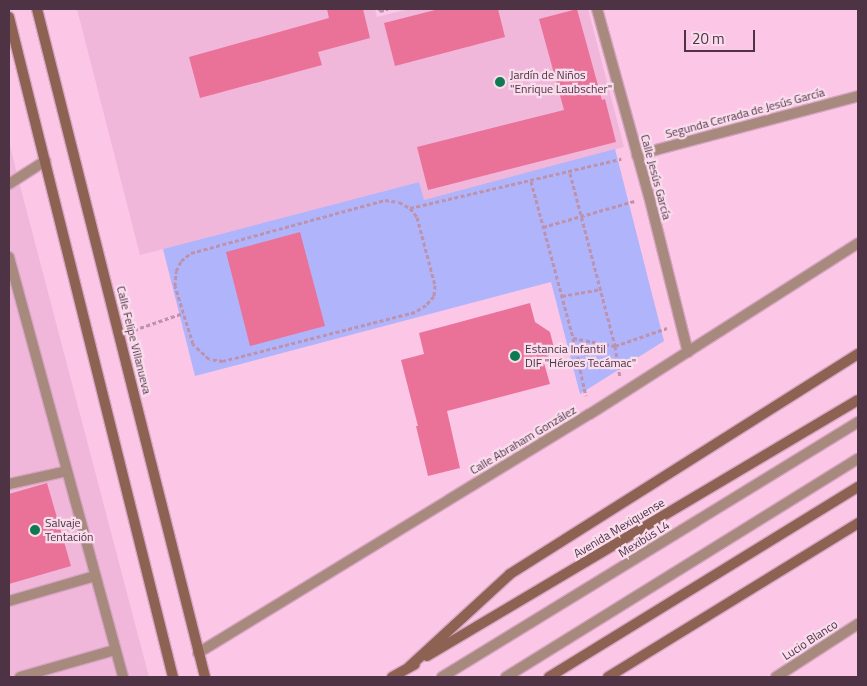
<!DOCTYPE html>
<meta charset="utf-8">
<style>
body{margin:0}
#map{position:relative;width:867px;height:686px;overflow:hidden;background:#fcc6e7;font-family:"Titillium Web",sans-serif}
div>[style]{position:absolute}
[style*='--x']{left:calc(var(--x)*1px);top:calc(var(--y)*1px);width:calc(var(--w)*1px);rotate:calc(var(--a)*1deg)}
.built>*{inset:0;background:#f0b7da}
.green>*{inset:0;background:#b0b4fb}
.building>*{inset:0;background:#ea7298}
.path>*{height:3px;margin-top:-1.5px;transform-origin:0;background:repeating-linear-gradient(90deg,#be92ad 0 4px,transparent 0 6.5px)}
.roads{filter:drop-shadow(1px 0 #d6a6c3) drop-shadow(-1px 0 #d6a6c3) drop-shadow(0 1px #d6a6c3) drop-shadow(0 -1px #d6a6c3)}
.lane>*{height:10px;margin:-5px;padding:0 5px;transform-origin:5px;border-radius:5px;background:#a8897d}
.street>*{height:10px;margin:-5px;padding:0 5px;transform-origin:5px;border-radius:5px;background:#a8897d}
.secondary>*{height:10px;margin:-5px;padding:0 5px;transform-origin:5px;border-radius:5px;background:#8e6252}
.dots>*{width:14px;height:14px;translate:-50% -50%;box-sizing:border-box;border:2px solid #f9dded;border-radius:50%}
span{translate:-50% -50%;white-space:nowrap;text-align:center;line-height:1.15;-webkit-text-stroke:4.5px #f9dded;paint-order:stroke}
.poi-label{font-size:12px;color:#4e3344}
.left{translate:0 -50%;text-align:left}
.street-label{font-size:12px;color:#4e3344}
.frame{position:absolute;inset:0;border:10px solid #4e3344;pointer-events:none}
.scale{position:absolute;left:684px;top:30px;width:71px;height:22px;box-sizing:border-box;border:2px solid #4e3344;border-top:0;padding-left:6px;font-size:15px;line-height:18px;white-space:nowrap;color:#4e3344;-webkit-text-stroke:4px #f9dded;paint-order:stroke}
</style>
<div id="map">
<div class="built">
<i style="clip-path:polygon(77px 9px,375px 9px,377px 17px,409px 9px,588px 9px,624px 147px,424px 201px,419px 182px,140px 255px)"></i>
<i style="clip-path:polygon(9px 142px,18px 178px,149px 677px,9px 677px)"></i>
</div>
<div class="green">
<i style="clip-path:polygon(615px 149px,664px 341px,580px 394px,551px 282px,195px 376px,163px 249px,419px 182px,424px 200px)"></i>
</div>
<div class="building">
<i style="clip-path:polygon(327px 9px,363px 9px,370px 38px,318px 52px,322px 65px,200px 98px,189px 57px,329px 18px)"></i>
<i style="clip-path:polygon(439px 9px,498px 9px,505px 37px,395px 66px,384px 23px)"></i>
<i style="clip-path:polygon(577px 9px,602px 100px,605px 99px,616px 142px,428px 190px,417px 147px,564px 110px,539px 19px)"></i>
<i style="clip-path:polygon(300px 232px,325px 326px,250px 346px,226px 252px)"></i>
<i style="clip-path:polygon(530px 303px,535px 322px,550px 332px,554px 348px,544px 363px,550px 384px,447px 411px,460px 468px,428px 476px,416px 426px,418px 426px,401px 360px,424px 354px,419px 333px)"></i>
<i style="clip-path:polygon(47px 483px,71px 566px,9px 584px,9px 494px)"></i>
</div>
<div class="path">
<i style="--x:380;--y:9;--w:2;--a:90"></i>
<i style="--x:380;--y:11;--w:8;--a:-14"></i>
<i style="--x:570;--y:173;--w:179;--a:75.4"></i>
<i style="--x:615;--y:346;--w:30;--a:81"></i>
<i style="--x:531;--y:181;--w:163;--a:75"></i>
<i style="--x:573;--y:338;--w:59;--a:77.4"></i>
<i style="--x:385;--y:200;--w:14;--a:8"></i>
<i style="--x:399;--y:202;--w:13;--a:29"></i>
<i style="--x:410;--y:208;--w:11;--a:52"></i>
<i style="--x:417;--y:217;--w:70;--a:75.2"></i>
<i style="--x:435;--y:285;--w:11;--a:95"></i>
<i style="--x:434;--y:296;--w:12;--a:132"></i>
<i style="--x:426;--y:305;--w:13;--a:148"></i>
<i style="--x:415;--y:312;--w:198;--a:165.7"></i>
<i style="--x:223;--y:361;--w:14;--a:-172"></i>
<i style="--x:209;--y:359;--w:22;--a:-137"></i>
<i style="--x:193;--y:344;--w:61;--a:-107.2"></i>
<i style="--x:175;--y:286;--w:15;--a:-86"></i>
<i style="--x:176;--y:271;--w:11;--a:-63"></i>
<i style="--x:181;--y:261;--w:13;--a:-39"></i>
<i style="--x:191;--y:253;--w:201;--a:-15.3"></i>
<i style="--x:410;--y:208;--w:217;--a:-13.1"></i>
<i style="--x:543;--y:227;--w:95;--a:-15.9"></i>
<i style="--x:562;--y:296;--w:40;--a:-10"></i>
<i style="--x:134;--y:330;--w:52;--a:-19.1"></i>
<i style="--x:573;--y:338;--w:43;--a:10.8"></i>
<i style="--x:615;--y:346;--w:55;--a:-19.1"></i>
</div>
<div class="roads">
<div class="lane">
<i style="--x:9;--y:184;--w:43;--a:-32.6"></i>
<i style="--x:9;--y:257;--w:435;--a:74.8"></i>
<i style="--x:9;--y:484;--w:59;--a:-12.6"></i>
<i style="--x:9;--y:601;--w:90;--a:-16.2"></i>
<i style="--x:20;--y:677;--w:99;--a:-15.9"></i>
<i style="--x:442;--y:677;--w:488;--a:-31.5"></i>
<i style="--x:506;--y:677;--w:414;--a:-31.8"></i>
</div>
<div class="street">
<i style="--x:597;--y:9;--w:194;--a:74.5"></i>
<i style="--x:649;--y:196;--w:161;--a:76"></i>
<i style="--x:637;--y:155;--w:229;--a:-14.9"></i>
<i style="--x:198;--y:653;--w:459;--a:-31.4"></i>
<i style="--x:590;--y:414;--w:318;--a:-32.5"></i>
<i style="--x:776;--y:677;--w:98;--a:-32.9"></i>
</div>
<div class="secondary">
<i style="--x:37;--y:9;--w:689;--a:75.88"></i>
<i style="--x:9;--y:17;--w:680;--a:76.05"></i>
<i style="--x:427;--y:656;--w:501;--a:-30.71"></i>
<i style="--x:409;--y:667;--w:137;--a:-42.6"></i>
<i style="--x:510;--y:574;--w:412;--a:-32.3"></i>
<i style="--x:392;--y:677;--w:26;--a:-29"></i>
<i style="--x:549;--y:677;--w:363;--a:-31.6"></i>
<i style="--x:608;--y:677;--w:294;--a:-31.6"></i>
</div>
</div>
<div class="dots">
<i style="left:500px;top:82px;background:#0f7952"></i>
<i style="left:515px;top:356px;background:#0f7952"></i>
<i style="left:35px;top:530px;background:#0f7952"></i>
</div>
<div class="poi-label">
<span class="left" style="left:510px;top:82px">Jardín de Niños<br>"Enrique Laubscher"</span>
<span class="left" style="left:525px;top:356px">Estancia Infantil<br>DIF "Héroes Tecámac"</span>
<span class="left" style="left:45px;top:530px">Salvaje<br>Tentación</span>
</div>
<div class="street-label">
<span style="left:745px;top:113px;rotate:-15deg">Segunda Cerrada de Jesús García</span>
<span style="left:656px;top:177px;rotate:75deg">Calle Jesús García</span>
<span style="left:134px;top:340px;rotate:76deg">Calle Felipe Villanueva</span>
<span style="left:523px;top:440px;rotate:-31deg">Calle Abraham González</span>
<span style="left:619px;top:528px;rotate:-31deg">Avenida Mexiquense</span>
<span style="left:644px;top:539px;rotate:-32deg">Mexibús L4</span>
<span style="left:810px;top:640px;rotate:-33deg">Lucio Blanco</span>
</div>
<div class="frame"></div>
<div class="scale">20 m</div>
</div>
